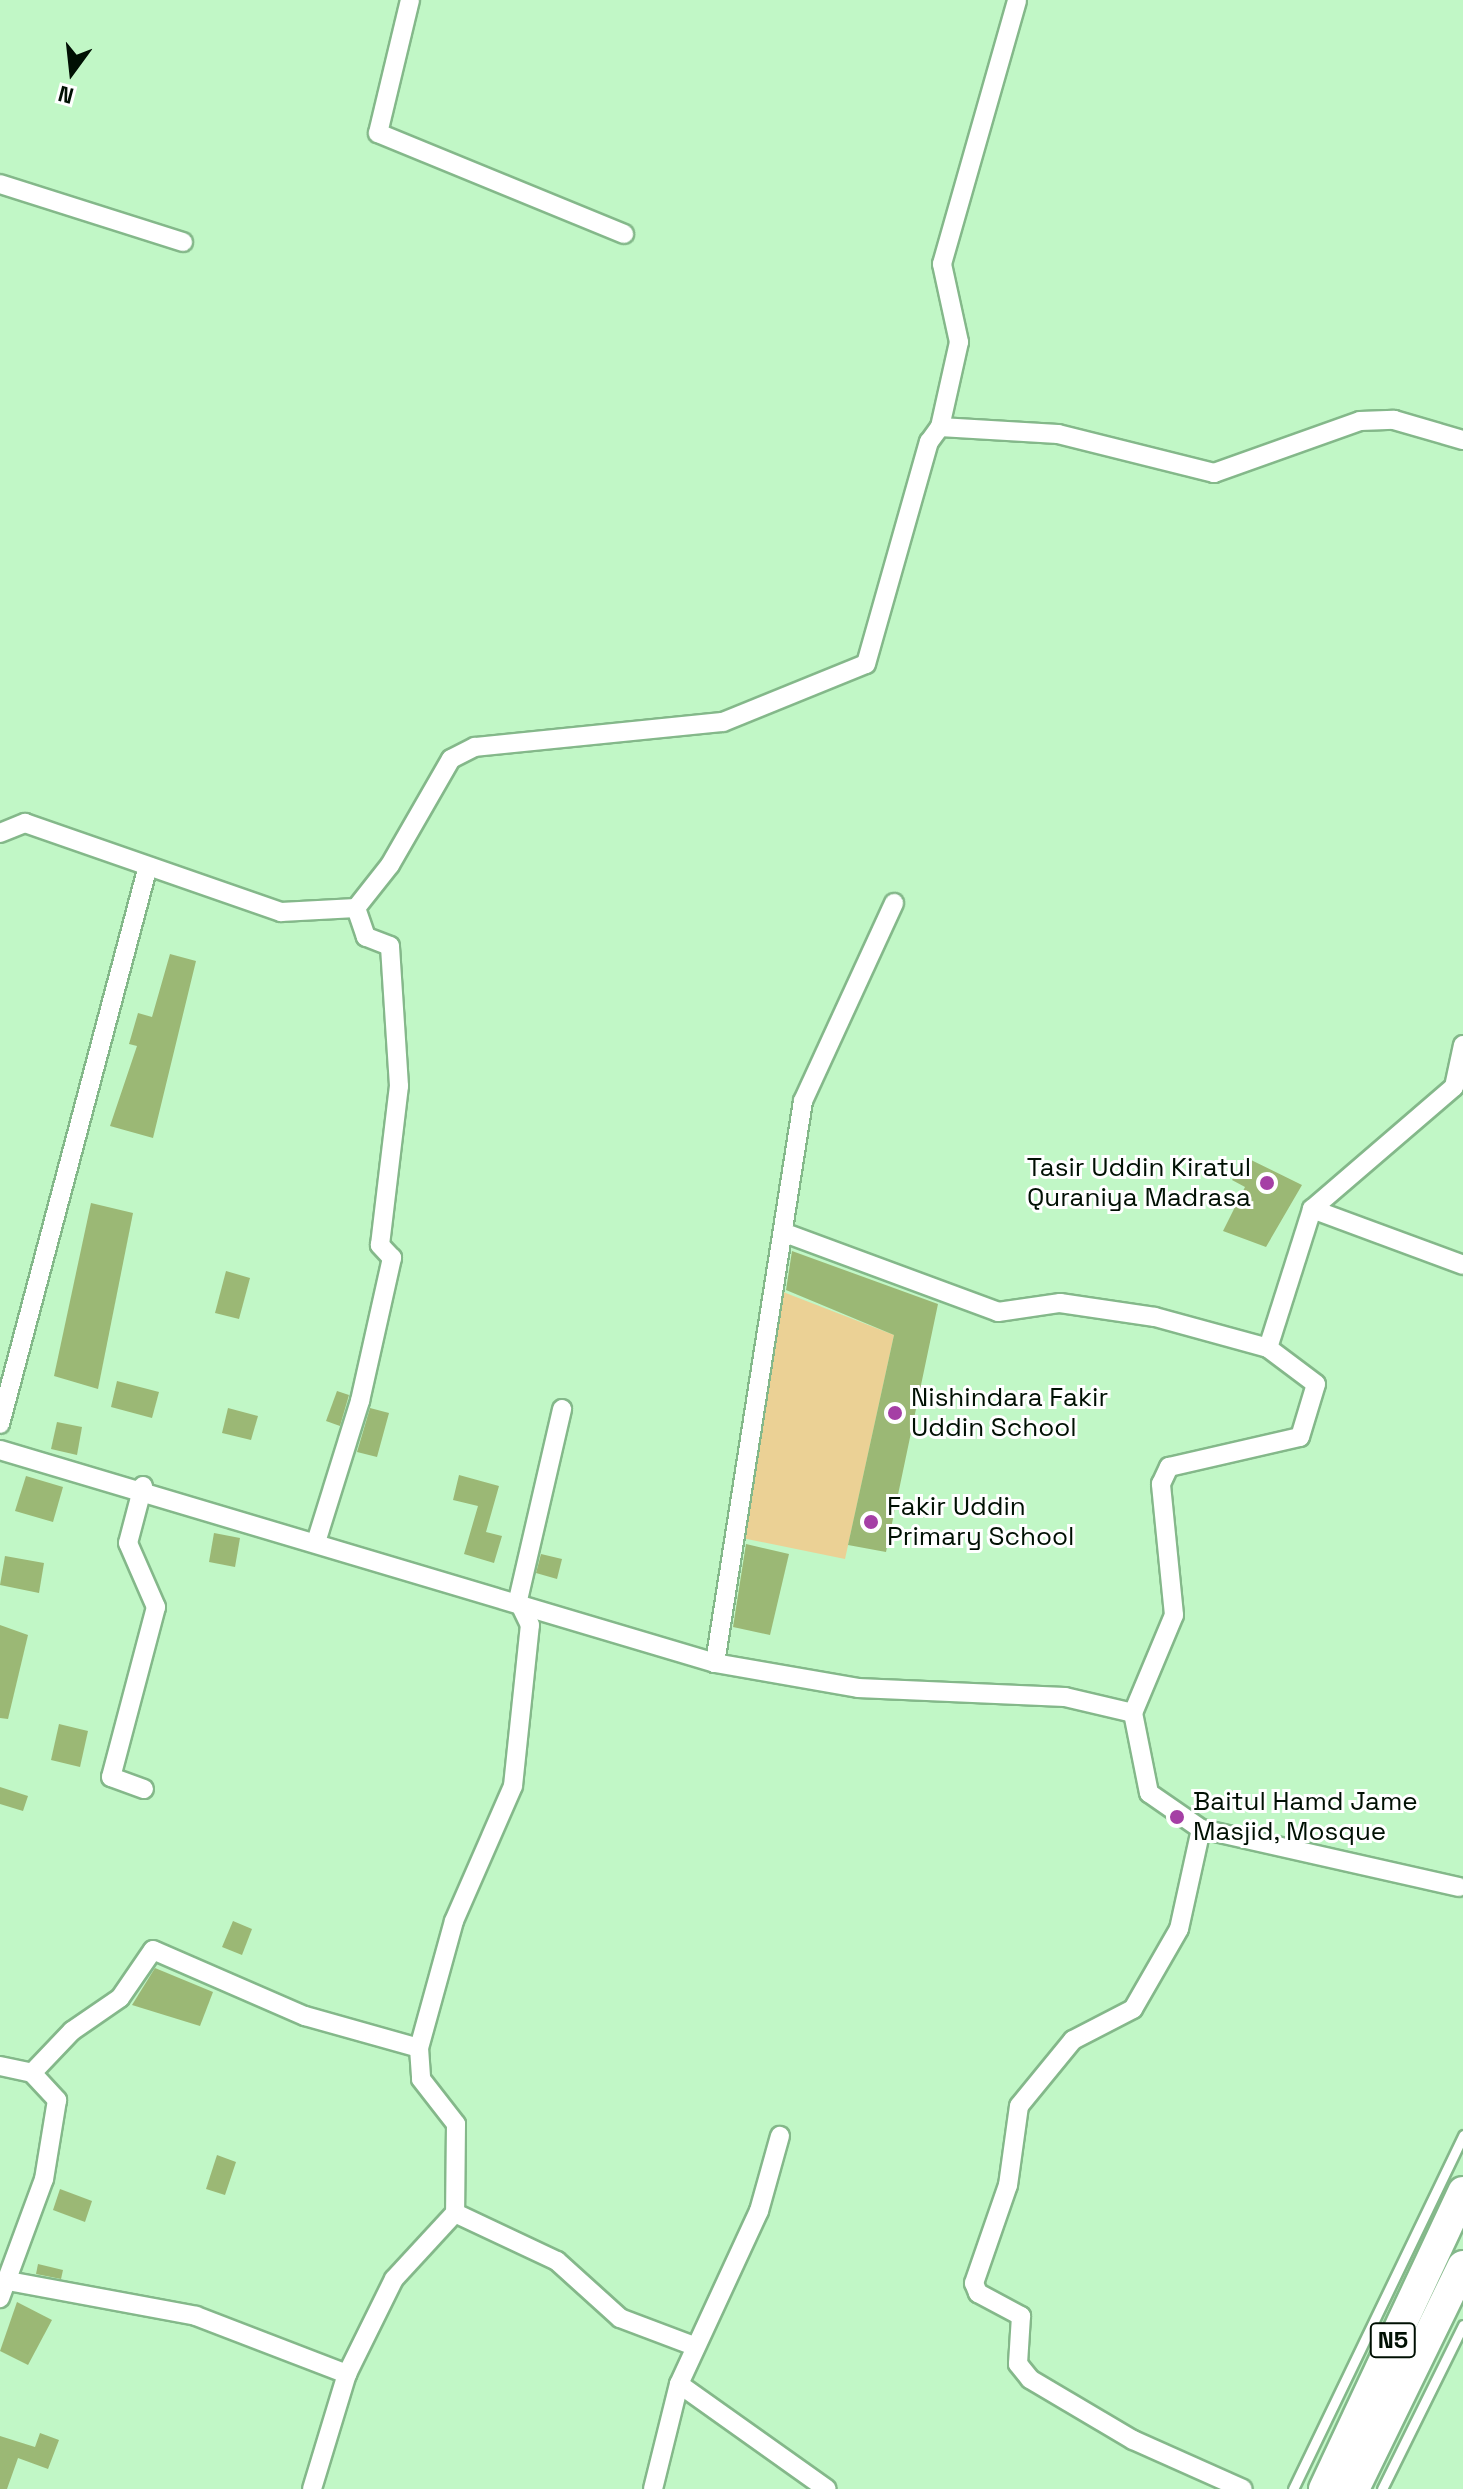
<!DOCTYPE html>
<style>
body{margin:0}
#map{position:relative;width:1463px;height:2489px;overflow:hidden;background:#c1f7c6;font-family:"Space Grotesk",sans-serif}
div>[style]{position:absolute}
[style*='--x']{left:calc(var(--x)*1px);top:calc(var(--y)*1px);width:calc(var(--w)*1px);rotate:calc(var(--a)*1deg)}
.green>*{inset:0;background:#ebd195}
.building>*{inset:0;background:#9bb875}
.roads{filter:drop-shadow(2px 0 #84b88a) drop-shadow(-2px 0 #84b88a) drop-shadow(0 2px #84b88a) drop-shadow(0 -2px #84b88a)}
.service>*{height:9px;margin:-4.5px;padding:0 4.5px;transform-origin:4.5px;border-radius:4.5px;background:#fff}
.minor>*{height:18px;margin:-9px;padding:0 9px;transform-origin:9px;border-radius:9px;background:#fff}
.trunk>*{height:30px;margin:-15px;padding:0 15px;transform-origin:15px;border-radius:15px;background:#fff}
.dots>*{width:22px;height:22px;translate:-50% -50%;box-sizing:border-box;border:4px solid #fff;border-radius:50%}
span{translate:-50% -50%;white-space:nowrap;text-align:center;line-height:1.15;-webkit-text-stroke:6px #fff;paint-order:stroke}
.shield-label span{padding:2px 6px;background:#fff;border:2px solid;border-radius:6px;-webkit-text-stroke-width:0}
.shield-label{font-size:24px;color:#001003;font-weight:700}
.poi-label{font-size:26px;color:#001003}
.right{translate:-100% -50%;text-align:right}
.left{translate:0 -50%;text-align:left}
.north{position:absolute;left:32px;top:32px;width:80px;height:80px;-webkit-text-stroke:6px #fff;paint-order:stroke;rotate:195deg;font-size:22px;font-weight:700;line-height:32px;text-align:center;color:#001003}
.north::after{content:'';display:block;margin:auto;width:28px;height:36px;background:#001003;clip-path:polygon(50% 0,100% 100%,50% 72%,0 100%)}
</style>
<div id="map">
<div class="green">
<i style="clip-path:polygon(778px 1290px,894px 1335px,845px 1559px,737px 1537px)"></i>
</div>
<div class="building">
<i style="clip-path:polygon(170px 954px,196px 961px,153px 1138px,110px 1126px,137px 1046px,129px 1044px,138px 1013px,152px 1017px)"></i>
<i style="clip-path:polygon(1245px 1157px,1302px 1185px,1266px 1247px,1223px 1231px,1245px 1187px,1232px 1180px)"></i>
<i style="clip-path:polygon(91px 1203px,133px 1213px,98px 1389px,54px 1376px)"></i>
<i style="clip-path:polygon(792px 1251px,938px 1304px,886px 1552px,848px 1545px,894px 1335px,786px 1290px)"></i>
<i style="clip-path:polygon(226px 1271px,250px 1278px,239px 1319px,215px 1313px)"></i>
<i style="clip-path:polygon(117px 1381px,159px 1392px,152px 1418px,111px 1407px)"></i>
<i style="clip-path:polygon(337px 1391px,349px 1395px,340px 1426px,326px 1421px)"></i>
<i style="clip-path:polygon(228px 1408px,258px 1416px,251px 1440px,222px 1433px)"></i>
<i style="clip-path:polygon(370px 1408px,389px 1413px,377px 1457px,357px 1452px)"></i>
<i style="clip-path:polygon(57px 1422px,82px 1427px,77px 1455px,51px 1449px)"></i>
<i style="clip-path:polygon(459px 1475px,499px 1486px,486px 1532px,502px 1536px,494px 1563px,464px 1554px,478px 1506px,453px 1500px)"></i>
<i style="clip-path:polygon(26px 1476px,63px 1487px,53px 1522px,15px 1511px)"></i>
<i style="clip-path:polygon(214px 1533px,240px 1538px,235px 1567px,209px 1562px)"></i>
<i style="clip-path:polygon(746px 1544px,789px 1554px,770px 1635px,733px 1627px)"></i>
<i style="clip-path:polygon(541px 1554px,562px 1559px,557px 1579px,536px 1573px)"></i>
<i style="clip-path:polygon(5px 1556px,44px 1563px,39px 1593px,0 1585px)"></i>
<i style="clip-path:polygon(0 1625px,28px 1635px,8px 1719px,0 1718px)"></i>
<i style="clip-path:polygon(59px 1724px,88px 1731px,80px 1767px,51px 1760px)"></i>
<i style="clip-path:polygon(0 1787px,28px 1796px,23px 1811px,0 1804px)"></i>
<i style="clip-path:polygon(233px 1921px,252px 1929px,242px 1955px,222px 1947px)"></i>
<i style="clip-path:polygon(155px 1968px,213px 1992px,200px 2026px,132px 2005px)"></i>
<i style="clip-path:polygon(217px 2155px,236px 2162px,225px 2195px,206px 2189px)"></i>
<i style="clip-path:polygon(60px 2189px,92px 2201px,85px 2222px,53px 2210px)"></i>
<i style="clip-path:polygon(38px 2264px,63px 2270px,61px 2279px,36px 2274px)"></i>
<i style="clip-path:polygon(17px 2302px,52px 2320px,28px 2365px,0 2351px)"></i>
<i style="clip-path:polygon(40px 2433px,59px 2440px,48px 2469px,18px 2458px,7px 2489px,0 2489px,0 2436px,35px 2447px)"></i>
</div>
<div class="roads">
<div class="service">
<i style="--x:1293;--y:2489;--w:393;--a:-64.3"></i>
<i style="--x:1382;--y:2489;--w:183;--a:-63.7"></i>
</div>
<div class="minor">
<i style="--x:410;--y:0;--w:137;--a:103.5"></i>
<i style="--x:378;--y:133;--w:266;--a:22.3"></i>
<i style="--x:0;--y:184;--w:192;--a:17.6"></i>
<i style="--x:940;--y:427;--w:87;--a:-77.4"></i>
<i style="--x:959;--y:342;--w:80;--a:-102.3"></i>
<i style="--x:942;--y:264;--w:274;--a:-74.1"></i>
<i style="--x:0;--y:833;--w:27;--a:-22"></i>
<i style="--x:25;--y:823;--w:271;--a:19.2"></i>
<i style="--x:281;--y:912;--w:75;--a:-3.1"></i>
<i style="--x:356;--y:908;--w:55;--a:-51.7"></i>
<i style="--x:390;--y:865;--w:122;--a:-60.1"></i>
<i style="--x:451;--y:759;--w:27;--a:-27"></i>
<i style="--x:475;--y:747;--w:249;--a:-5.8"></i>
<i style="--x:723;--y:722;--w:154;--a:-22.1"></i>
<i style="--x:866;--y:664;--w:231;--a:-74.2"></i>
<i style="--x:929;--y:442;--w:19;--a:-54"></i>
<i style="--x:940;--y:427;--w:118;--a:3.4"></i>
<i style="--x:1058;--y:434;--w:161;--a:14"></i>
<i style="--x:1214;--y:473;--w:155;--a:-19.6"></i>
<i style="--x:1360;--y:421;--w:34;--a:-2"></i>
<i style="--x:1394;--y:420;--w:72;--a:16.2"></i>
<i style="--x:1312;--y:1209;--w:161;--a:20.3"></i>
<i style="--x:785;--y:1233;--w:227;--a:20.3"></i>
<i style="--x:998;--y:1312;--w:63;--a:-8.3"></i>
<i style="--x:1060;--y:1303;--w:96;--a:8.4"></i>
<i style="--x:1155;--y:1317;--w:117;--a:15.3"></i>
<i style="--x:0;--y:1424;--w:577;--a:-75.15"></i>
<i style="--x:0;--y:1450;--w:746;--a:16.59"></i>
<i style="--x:715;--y:1663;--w:145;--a:9.9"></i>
<i style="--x:858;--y:1688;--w:207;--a:2.5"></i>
<i style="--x:1065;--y:1697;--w:70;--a:13.2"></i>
<i style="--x:143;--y:1486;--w:59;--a:104.7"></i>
<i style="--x:128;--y:1543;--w:70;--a:66.4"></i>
<i style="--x:156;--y:1607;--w:176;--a:104.8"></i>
<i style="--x:111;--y:1777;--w:35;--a:20"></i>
<i style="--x:317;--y:1539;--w:145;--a:-72.7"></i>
<i style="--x:360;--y:1401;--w:147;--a:-77.4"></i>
<i style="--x:392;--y:1258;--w:18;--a:-133"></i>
<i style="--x:380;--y:1245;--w:160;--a:-83.2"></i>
<i style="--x:399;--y:1086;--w:140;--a:-93.7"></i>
<i style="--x:390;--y:946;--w:26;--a:-159"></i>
<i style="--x:366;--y:937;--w:31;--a:-109"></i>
<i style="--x:715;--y:1663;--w:569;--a:-81.1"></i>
<i style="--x:803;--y:1101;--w:218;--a:-65.3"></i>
<i style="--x:1201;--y:1829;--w:102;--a:102.4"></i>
<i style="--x:1179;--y:1929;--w:92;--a:119.9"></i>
<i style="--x:1133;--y:2009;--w:68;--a:152.7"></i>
<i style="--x:1073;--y:2040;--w:85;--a:129.3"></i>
<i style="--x:1019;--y:2106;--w:80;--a:97.9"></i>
<i style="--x:1008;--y:2185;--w:104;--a:109.1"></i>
<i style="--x:974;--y:2283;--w:11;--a:68"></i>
<i style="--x:978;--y:2293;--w:49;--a:28.1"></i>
<i style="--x:1021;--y:2316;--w:48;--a:93.6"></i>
<i style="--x:1018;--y:2364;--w:19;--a:51"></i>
<i style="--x:1030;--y:2379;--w:120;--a:30.6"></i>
<i style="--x:1133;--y:2440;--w:120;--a:24"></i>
<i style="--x:1459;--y:1887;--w:264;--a:-167.3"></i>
<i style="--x:1201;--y:1829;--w:63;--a:-145.3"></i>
<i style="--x:1149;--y:1793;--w:82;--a:-101.3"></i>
<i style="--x:1133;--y:1713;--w:106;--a:-67.3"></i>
<i style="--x:1174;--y:1615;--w:132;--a:-95.7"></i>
<i style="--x:1161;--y:1484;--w:19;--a:-65"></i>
<i style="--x:1169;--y:1467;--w:134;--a:-12.9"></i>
<i style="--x:1300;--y:1437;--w:55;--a:-73.2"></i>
<i style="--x:1316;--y:1384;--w:60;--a:-143.1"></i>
<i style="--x:1268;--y:1348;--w:146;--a:-72.4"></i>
<i style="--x:1312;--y:1209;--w:187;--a:-40.7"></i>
<i style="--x:1454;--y:1087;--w:43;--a:-77.9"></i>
<i style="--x:419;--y:2048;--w:31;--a:86"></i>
<i style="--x:421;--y:2079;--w:57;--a:52.1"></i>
<i style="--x:456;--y:2124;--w:89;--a:90.6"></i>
<i style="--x:455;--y:2213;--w:113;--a:25.2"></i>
<i style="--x:557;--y:2261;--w:85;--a:42.1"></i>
<i style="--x:620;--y:2318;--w:79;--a:20.7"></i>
<i style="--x:0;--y:2066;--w:33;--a:12"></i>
<i style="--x:32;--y:2073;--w:37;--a:47"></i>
<i style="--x:57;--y:2100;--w:80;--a:99.3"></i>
<i style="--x:44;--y:2179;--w:127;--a:110.3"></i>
<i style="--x:32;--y:2073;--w:58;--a:-46.4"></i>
<i style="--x:72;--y:2031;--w:58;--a:-34.5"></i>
<i style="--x:120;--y:1998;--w:58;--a:-55.5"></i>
<i style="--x:153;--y:1950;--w:166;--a:23.5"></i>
<i style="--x:305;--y:2016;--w:118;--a:15.7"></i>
<i style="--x:419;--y:2048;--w:132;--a:-74.6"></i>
<i style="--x:454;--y:1921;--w:147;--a:-66.4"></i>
<i style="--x:513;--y:1786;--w:162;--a:-84"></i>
<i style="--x:530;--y:1625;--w:28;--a:-116"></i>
<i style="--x:518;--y:1600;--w:196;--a:-77"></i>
<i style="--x:8;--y:2281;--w:191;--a:10.5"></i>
<i style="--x:196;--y:2316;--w:162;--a:21"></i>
<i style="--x:679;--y:2384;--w:181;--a:35.4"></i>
<i style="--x:312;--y:2489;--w:120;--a:-73.1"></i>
<i style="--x:347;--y:2374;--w:106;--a:-63.7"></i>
<i style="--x:394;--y:2279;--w:90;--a:-47.3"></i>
<i style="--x:653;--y:2489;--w:108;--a:-76.1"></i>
<i style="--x:679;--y:2384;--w:191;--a:-65.2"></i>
<i style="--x:759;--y:2211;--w:78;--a:-74.4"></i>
</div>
<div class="trunk">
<i style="--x:1324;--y:2489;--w:328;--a:-64.9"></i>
<i style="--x:1354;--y:2489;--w:248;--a:-64"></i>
</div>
</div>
<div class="dots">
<i style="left:1267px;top:1183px;background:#a540a5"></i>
<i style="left:895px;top:1413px;background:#a540a5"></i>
<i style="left:871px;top:1522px;background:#a540a5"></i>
<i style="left:1177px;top:1817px;background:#a540a5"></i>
</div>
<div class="shield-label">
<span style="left:1393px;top:2340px">N5</span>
</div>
<div class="poi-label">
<span class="right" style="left:1251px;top:1183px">Tasir Uddin Kiratul<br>Quraniya Madrasa</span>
<span class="left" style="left:911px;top:1413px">Nishindara Fakir<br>Uddin School</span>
<span class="left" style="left:887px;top:1522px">Fakir Uddin<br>Primary School</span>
<span class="left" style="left:1193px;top:1817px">Baitul Hamd Jame<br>Masjid, Mosque</span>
</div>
<div class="north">N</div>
</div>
